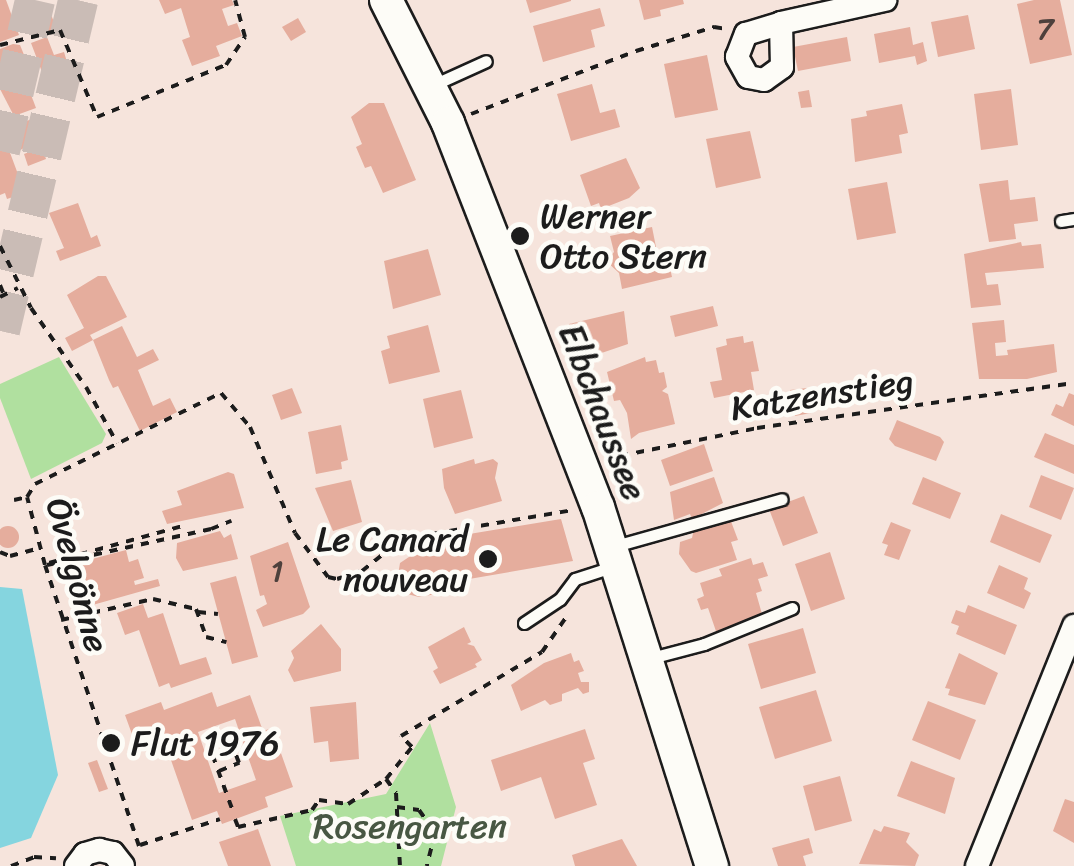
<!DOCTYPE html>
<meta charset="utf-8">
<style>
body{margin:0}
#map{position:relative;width:1074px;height:866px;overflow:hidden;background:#f6e4dc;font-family:Sriracha,sans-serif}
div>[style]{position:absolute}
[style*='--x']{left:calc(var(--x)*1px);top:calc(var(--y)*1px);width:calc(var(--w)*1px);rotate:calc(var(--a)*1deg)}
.green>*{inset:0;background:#b0e09f}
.water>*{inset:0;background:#85d5df}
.building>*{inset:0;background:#e5ad9d}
.round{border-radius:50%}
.motorway-tunnel>*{height:40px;margin-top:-20px;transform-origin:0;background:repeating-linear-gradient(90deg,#cabcb6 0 40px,transparent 0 60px)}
.path>*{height:4px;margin-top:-2px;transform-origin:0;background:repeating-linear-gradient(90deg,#1c1c1c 0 8px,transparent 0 16px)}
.roads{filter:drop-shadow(2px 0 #1c1c1c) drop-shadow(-2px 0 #1c1c1c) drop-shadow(0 2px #1c1c1c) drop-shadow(0 -2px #1c1c1c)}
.service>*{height:11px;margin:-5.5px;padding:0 5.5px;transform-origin:5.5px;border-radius:5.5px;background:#fdfcf7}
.minor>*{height:22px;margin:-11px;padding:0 11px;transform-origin:11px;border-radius:11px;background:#fdfcf7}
.secondary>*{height:32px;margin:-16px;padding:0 16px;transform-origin:16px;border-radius:16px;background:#fdfcf7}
.dots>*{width:28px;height:28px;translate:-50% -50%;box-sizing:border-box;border:5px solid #fdfcf7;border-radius:50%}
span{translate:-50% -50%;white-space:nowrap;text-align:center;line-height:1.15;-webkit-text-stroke:9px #fdfcf7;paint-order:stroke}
.number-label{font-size:30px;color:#4e403c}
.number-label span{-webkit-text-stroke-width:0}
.poi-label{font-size:35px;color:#1c1c1c}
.left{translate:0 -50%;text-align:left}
.right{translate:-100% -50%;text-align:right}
.street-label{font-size:35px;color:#1c1c1c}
.park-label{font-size:35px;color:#485743}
</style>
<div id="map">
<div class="green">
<i style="clip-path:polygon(59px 357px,106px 434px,102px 443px,31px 479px,0 398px,0 384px)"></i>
<i style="clip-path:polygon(430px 723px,456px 807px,441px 866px,296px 866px,280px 816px,386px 794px)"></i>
</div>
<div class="water">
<i style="clip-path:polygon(0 587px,22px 589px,58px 775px,31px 838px,0 848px)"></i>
</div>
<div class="building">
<i style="clip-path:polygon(0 0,6px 0,19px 35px,0 42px)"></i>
<i style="clip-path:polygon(159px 0,232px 0,234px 5px,222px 9px,228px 26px,237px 23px,242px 36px,216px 46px,220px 56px,192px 66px,182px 40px,190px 37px,181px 8px,165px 14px)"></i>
<i style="clip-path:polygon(526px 0,571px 0,571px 1px,530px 13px)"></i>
<i style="clip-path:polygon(639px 0,683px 0,684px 4px,660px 10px,661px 16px,644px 20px)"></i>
<i style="clip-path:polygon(1034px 0,1060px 0,1072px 55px,1030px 64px,1017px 4px)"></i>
<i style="clip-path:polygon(46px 3px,57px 29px,34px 38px,23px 12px)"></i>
<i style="clip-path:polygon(600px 8px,605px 26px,591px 30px,595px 47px,543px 62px,533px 26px)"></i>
<i style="clip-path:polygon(968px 15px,975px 49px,938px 57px,931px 22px)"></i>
<i style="clip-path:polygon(298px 18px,306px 32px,291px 41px,282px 27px)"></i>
<i style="clip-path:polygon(910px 27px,913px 45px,923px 42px,927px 61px,917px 65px,915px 56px,879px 63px,874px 34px)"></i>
<i style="clip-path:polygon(47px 37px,54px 55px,64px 52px,67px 62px,42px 72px,31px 43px)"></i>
<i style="clip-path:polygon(847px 37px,851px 61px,798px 71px,793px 47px)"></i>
<i style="clip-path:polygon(13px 44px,20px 45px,31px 72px,0 84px,0 49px)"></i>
<i style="clip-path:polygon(707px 55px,718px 110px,675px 118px,664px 64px)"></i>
<i style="clip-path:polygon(25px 79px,36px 108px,14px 116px,0 89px)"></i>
<i style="clip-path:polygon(592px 84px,600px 113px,615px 109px,620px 127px,571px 141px,557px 94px)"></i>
<i style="clip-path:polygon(1011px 89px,1018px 145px,981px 150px,974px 94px)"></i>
<i style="clip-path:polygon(809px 90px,812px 107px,801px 108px,798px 92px)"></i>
<i style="clip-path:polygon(369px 103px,384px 103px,416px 180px,383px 193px,371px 166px,365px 168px,356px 147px,362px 144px,351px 117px)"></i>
<i style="clip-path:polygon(902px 104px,908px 133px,899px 135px,902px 153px,855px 162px,851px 119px,867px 116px,866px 111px)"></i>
<i style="clip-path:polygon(10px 118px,21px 123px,32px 119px,39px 139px,17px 152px,16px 147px,9px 150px,25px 193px,7px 199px,5px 193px,0 195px,0 127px)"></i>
<i style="clip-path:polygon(750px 131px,761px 178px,716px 188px,706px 139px)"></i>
<i style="clip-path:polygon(42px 147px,46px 159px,28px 166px,24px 154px)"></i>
<i style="clip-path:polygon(626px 158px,640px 188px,629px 198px,601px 209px,599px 203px,591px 206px,580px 175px)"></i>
<i style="clip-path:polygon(1008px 180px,1010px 200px,1035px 197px,1038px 221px,1014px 224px,1016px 239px,989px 242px,979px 184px)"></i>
<i style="clip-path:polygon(887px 182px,896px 233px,857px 240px,848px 189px)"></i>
<i style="clip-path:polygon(78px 203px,91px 238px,97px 235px,101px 246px,60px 261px,56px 251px,64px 248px,49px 213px)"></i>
<i style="clip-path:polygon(652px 227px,658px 257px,667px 255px,672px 277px,622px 289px,619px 273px,606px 261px,614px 252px,610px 236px)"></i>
<i style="clip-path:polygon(1021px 242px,1022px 246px,1041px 244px,1044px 268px,985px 273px,987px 285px,998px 284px,1001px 305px,971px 308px,964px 254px)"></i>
<i style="clip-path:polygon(428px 249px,441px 295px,393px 309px,384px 261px)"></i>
<i style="clip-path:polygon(98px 276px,106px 276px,127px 317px,90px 335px,93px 340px,72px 351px,65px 338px,84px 328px,67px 295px)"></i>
<i style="clip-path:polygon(713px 306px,718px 326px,675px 337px,670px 316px)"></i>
<i style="clip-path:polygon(624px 311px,628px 344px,578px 361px,569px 324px)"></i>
<i style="clip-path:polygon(1004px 320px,1006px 342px,995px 343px,996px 356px,1008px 355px,1007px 350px,1054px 344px,1057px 372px,1027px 379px,979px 379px,972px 323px)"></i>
<i style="clip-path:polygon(428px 325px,440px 372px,389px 384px,381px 351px,390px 348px,387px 336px)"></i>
<i style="clip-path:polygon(122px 326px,137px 357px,153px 349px,159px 360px,138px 370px,153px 406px,170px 398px,177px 412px,140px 431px,118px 386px,113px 388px,109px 380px,93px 340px)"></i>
<i style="clip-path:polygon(743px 336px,744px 343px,753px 341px,759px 371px,751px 372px,754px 390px,714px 398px,710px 382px,722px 380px,716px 348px,727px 345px,726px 339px)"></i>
<i style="clip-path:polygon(645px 357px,646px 362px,656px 360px,659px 373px,664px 372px,667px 387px,662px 391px,668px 394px,675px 424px,639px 433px,631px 439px,627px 413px,620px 400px,614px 401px,607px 372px)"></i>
<i style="clip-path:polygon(292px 388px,302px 413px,281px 420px,272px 395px)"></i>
<i style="clip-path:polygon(807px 388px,811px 413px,795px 416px,790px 390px)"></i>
<i style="clip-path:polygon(461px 390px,473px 438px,434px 448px,423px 399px)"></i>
<i style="clip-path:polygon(1069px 393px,1074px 395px,1074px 426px,1051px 415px,1056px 404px,1063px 407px)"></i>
<i style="clip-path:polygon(897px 420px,940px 437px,944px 442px,936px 461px,895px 446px,889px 439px)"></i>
<i style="clip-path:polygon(341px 425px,348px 460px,341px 462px,342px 469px,316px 474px,308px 432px)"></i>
<i style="clip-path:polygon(1045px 433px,1074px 445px,1074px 474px,1034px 457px)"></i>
<i style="clip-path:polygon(704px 444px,713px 471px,670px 486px,661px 460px)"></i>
<i style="clip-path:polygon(474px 459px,475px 464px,493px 459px,498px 463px,495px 478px,502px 501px,455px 514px,444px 488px,442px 469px)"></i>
<i style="clip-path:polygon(228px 472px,234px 474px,244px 508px,167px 524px,162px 511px,182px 505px,177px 491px)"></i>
<i style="clip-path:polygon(1041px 475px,1074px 488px,1061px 520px,1029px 507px)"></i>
<i style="clip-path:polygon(714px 477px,723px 503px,692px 519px,690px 514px,674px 520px,670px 492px)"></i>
<i style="clip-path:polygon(923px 477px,961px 493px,950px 519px,912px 504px)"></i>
<i style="clip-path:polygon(351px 480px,362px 522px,333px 531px,315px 488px)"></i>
<i style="clip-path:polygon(804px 496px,818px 533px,783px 546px,769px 509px)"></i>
<i style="clip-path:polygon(1001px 514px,1052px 535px,1040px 563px,990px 542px)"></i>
<i style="clip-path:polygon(729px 516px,738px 540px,731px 542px,737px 560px,696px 573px,691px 571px,679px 554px,680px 542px,692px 538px,695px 524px)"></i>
<i style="clip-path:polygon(561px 519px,573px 561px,440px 584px,442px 593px,419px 597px,407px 594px,397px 581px,400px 563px,412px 555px,434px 552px,433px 540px)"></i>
<i style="clip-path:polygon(891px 522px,911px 530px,899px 560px,884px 555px,888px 545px,882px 543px)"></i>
<i class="round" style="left:-3px;top:526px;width:22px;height:22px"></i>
<i style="clip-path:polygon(220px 531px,224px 538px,231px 534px,238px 559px,183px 571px,176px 558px,177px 543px)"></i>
<i style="clip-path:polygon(288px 542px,310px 607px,303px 614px,263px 627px,256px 610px,267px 604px,264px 595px,260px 596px,250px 556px)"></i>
<i style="clip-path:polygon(126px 550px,129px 562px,138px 559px,144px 578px,134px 581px,135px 585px,158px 579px,160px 586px,89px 606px,77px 563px)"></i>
<i style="clip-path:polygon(830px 552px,845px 599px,811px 611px,795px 564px)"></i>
<i style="clip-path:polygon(751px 558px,753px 565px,763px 562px,768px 576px,758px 579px,762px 591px,756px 593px,764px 621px,718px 637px,708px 608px,701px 610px,697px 599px,704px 596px,700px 583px,722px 576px,719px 569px)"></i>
<i style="clip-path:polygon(999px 565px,1028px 578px,1024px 589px,1031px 593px,1024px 609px,987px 593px)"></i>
<i style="clip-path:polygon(236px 576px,258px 657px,232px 664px,210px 583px)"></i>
<i style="clip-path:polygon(143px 604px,148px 618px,163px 613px,180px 665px,206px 657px,212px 674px,171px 688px,169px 683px,159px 687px,139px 630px,125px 635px,117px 613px)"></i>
<i style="clip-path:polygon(968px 605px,1017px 625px,1005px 655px,956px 634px,959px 626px,951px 623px,956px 610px,965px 613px)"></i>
<i style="clip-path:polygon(321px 624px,341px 649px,341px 671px,294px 682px,288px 670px,294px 658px,291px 651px)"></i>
<i style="clip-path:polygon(464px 627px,471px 642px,467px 644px,474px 646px,482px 660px,475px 664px,477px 667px,440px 684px,433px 671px,438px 668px,428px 647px)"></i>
<i style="clip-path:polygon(803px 628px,816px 673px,761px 689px,748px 644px)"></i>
<i style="clip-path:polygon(571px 653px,574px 662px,579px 660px,584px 671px,578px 673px,581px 682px,589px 682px,589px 692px,583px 694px,578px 688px,562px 694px,562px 701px,550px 705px,545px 700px,521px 711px,511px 685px,544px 663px)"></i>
<i style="clip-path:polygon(959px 653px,998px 673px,985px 705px,948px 695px,950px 689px,945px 688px)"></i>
<i style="clip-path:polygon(816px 690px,832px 741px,775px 759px,759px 707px)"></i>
<i style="clip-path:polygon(evenodd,212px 692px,217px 707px,250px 695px,263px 731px,272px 728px,293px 787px,265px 797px,268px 807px,222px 824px,217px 811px,192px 820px,165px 743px,161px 745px,155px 730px,133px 737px,125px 715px,161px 702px,164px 710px,212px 692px,235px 719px,256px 780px,219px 793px,198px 732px,235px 719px)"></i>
<i style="clip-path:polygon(928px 701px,976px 720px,960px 760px,912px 740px)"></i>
<i style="clip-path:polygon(356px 702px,359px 759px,330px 762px,328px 741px,314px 743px,310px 707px)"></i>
<i style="clip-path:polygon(585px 729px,595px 759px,583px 763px,597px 805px,555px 819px,541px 777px,501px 791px,491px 760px)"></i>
<i style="clip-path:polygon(97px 760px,108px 789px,99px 792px,88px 763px)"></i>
<i style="clip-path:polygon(911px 761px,955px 778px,945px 814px,897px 796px)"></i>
<i style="clip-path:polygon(840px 776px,852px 821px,815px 831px,803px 786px)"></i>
<i style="clip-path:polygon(1065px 799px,1074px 802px,1074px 843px,1053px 831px)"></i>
<i style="clip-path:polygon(884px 826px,910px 833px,906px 842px,919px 855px,915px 866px,859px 864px,874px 829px,881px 832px)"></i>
<i style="clip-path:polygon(258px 829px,271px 866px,228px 866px,219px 842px)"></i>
<i style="clip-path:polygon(809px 838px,813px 853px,803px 856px,806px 866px,778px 866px,772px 848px)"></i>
<i style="clip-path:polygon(622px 839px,637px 866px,575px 866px,572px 855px)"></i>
</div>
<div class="motorway-tunnel">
<i style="--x:0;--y:151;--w:155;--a:-76.9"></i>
<i style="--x:0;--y:331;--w:340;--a:-76.7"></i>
</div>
<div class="path">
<i style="--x:0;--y:45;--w:62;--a:-14"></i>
<i style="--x:60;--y:30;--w:95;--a:67"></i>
<i style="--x:97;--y:117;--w:139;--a:-22"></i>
<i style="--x:226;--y:65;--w:34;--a:-56"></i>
<i style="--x:245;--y:37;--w:38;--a:-105"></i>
<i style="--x:471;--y:114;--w:177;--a:-20.9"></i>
<i style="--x:636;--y:51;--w:82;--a:-17.1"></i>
<i style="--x:714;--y:27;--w:12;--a:9"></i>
<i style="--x:0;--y:246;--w:69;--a:63.4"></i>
<i style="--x:31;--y:308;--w:96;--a:55.2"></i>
<i style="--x:86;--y:387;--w:64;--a:61"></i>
<i style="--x:0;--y:285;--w:11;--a:68"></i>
<i style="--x:0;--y:297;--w:20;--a:-27"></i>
<i style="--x:605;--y:459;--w:155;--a:-11.5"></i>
<i style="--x:757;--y:428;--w:320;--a:-8.1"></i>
<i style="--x:14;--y:500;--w:13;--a:-13"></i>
<i style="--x:0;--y:552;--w:11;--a:22"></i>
<i style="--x:10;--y:556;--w:31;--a:-15"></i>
<i style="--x:49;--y:563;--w:138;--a:-15.5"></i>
<i style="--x:47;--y:565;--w:168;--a:-12.4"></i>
<i style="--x:211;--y:529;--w:22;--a:-22"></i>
<i style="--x:198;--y:612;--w:20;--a:6"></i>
<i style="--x:61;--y:620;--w:94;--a:-12.9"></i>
<i style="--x:153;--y:599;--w:44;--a:13.1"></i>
<i style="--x:196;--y:609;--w:30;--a:70"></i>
<i style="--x:206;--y:637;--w:21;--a:14"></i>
<i style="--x:219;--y:771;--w:22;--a:-22"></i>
<i style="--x:239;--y:763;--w:33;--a:-110"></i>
<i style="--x:228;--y:732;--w:22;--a:159"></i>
<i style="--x:207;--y:740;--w:79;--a:70"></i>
<i style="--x:386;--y:779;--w:17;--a:54"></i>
<i style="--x:396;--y:793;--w:73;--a:86.9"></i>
<i style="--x:397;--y:807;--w:22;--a:8"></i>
<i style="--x:419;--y:810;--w:28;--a:55"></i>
<i style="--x:435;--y:833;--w:34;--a:104"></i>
<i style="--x:235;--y:819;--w:9;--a:69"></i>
<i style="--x:238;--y:827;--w:76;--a:-12.9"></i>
<i style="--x:312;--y:810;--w:12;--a:-55"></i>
<i style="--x:319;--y:800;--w:29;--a:8"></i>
<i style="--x:348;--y:804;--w:45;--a:-33.3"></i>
<i style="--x:386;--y:779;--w:41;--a:-50.9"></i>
<i style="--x:412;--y:747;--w:16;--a:-135"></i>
<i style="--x:401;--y:736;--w:164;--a:-30.8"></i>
<i style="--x:542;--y:652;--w:47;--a:-55.3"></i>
<i style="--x:140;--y:845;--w:84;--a:-18"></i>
<i style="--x:139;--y:846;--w:296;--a:-108.5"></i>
<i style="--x:45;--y:565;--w:70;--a:-104.8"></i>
<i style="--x:27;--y:497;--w:15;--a:-58"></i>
<i style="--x:35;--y:484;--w:207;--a:-26.1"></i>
<i style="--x:221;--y:393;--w:45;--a:49.5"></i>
<i style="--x:250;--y:427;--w:115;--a:67"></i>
<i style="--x:295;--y:533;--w:55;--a:53.1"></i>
<i style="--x:328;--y:577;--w:9;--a:13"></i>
<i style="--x:337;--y:579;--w:26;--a:-18"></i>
<i style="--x:362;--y:571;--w:51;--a:-38.7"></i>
<i style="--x:402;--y:539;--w:173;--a:-9.6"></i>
<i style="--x:11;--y:866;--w:25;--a:-21"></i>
<i style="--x:34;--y:857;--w:22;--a:3"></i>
</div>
<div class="roads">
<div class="service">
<i style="--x:431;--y:86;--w:60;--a:-24.4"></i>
<i style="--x:1061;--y:221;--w:13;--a:-9"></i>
<i style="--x:615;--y:546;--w:173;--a:-15.7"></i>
<i style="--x:524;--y:623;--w:43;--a:-33.7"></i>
<i style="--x:560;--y:599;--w:25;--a:-53"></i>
<i style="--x:575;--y:579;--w:40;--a:-18"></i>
<i style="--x:651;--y:658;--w:55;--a:-14.8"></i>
<i style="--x:704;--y:644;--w:95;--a:-22.2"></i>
</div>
<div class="minor">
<i style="--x:781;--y:23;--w:44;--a:88.7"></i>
<i style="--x:782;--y:67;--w:22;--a:144"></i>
<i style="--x:764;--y:80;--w:16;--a:-169"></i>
<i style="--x:748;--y:77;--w:23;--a:-119"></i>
<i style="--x:737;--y:57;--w:25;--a:-69"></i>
<i style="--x:746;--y:34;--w:37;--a:-17"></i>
<i style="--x:781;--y:23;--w:107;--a:-12.5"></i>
<i style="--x:76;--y:866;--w:15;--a:-53"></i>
<i style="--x:85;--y:854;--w:15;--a:-16"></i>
<i style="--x:99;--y:850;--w:14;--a:12"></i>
<i style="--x:113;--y:853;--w:16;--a:52"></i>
<i style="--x:977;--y:866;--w:259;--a:-68"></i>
</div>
<div class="secondary">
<i style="--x:386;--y:0;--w:138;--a:63.2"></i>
<i style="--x:448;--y:123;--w:412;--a:68.7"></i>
<i style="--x:598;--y:507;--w:377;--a:72.4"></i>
</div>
</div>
<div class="dots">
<i style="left:520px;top:236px;background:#1c1c1c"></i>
<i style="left:488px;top:559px;background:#1c1c1c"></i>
<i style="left:111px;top:743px;background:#1c1c1c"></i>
</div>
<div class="number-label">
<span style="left:1045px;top:29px">7</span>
<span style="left:277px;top:571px">1</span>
</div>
<div class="poi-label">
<span class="left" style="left:540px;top:236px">Werner<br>Otto Stern</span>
<span class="right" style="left:468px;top:559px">Le Canard<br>nouveau</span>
<span class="left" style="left:131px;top:743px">Flut 1976</span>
</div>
<div class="street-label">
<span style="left:822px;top:394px;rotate:-9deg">Katzenstieg</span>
<span style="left:603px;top:412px;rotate:69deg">Elbchaussee</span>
<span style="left:78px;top:575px;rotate:75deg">Övelgönne</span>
</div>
<div class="park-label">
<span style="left:410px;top:826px">Rosengarten</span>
</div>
</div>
